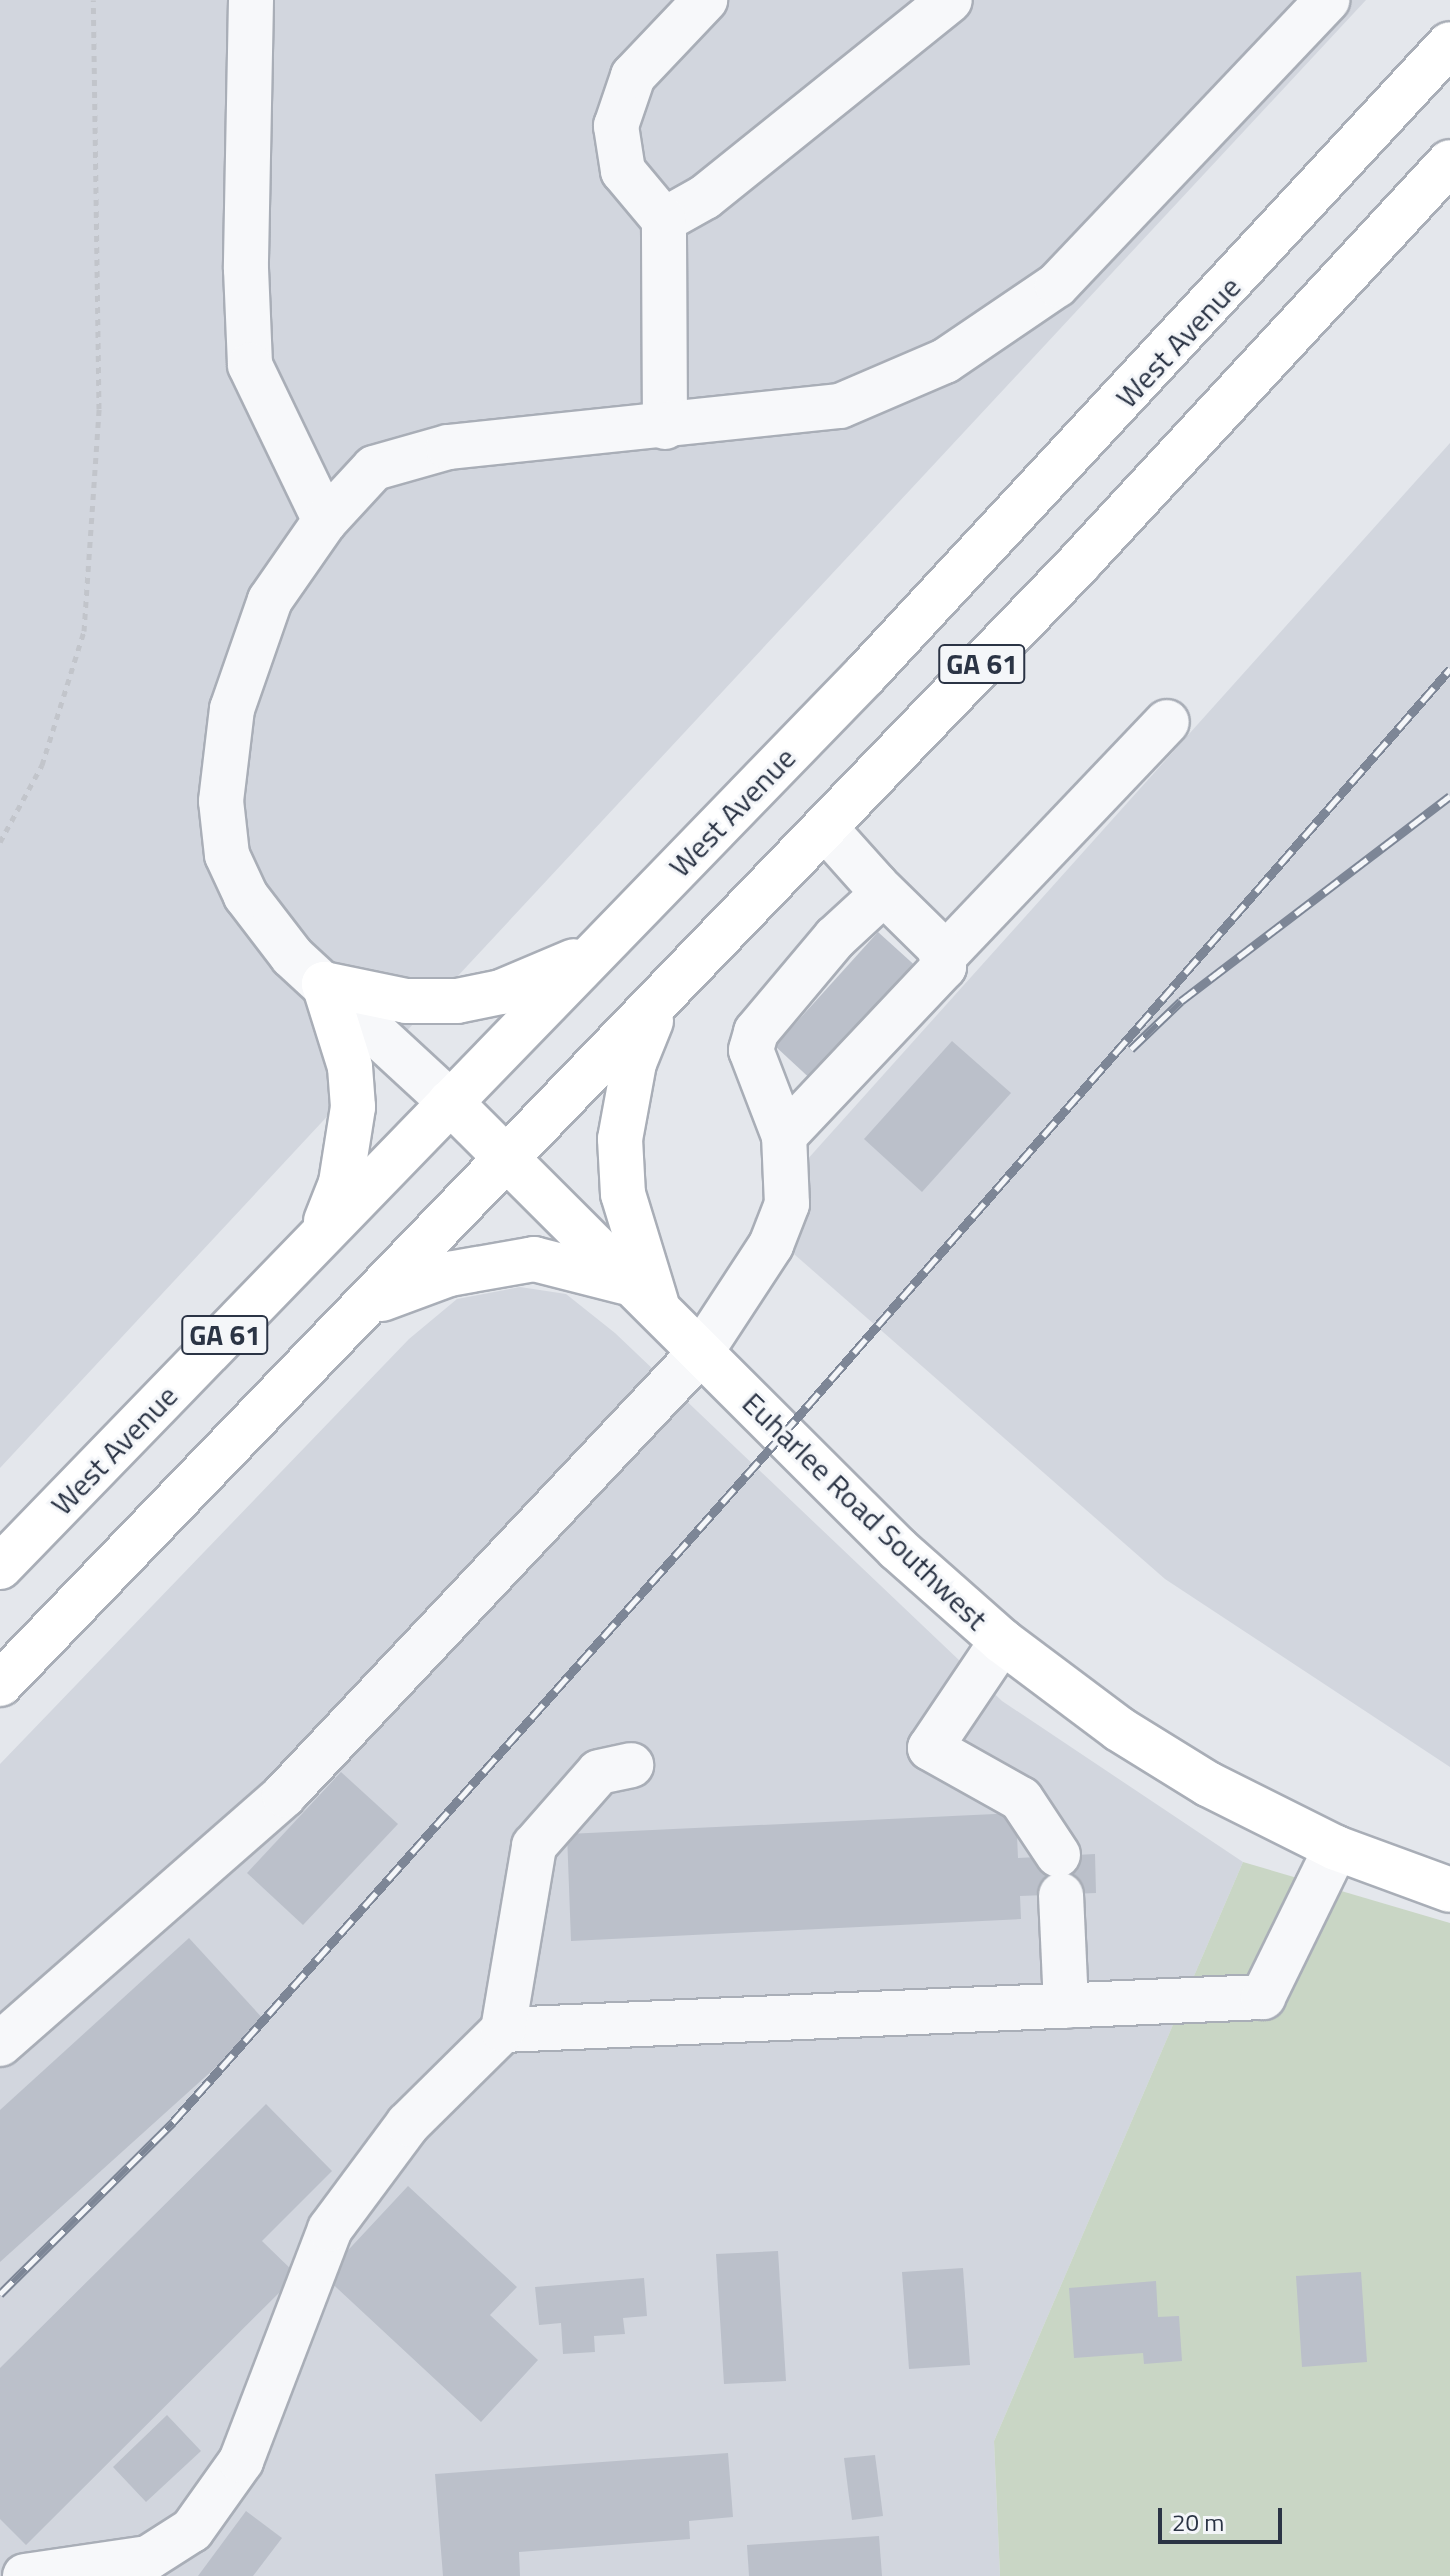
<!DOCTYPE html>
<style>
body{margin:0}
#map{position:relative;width:1450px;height:2576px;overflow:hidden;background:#e4e7ec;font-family:"Titillium Web",sans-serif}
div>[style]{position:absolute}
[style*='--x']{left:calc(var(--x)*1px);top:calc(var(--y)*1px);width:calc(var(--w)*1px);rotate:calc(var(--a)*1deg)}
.built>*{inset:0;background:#d2d6de}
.green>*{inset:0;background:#c9d6c5}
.building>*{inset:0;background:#bbc0ca}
.path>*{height:5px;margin-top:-2.5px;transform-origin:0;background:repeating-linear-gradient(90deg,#c2c5cb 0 6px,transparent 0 12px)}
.roads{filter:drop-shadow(2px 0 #a9aeb7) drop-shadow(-2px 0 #a9aeb7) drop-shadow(0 2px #a9aeb7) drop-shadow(0 -2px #a9aeb7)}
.minor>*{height:44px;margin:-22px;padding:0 22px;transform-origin:22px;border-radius:22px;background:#f7f8fa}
.major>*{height:44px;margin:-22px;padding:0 22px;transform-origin:22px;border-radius:22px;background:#fff}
.rail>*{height:9px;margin-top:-4.5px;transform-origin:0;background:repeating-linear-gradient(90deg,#f4f6f9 0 18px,#7d8696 0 36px);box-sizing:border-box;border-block:2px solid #7d8696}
span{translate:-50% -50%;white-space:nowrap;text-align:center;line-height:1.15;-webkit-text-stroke:6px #f4f6f9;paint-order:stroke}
.shield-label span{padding:2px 6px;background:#f4f6f9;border:2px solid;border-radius:6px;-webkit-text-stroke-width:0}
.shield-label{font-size:28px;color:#2b3445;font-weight:700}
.street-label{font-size:30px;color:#2b3445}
.scale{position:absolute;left:1158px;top:2508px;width:124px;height:36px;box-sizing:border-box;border:4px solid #2b3445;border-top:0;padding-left:10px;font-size:24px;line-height:28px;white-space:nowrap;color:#2b3445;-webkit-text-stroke:6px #f4f6f9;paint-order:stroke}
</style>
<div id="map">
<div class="built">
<i style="clip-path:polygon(0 0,1366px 0,0 1468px)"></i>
<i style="clip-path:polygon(1450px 443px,1450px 1767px,1165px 1579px,754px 1219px)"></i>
<i style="clip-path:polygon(520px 1287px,566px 1294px,615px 1333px,1002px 1701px,1243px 1862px,994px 2441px,1000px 2576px,0 2576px,0 1764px,409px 1339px,457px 1299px)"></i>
</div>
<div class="green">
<i style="clip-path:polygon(1243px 1862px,1450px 1923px,1450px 2576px,1000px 2576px,994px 2441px)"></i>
</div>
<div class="building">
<i style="clip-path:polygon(878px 932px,920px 970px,816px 1084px,775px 1046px)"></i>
<i style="clip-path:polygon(952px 1041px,1011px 1093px,922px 1192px,864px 1139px)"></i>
<i style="clip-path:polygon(341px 1772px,398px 1824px,303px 1925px,247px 1873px)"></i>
<i style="clip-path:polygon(1016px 1813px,1018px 1858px,1095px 1854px,1096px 1893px,1020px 1896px,1021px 1919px,571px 1941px,567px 1834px)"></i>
<i style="clip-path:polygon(189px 1938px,266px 2022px,0 2262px,0 2110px)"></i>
<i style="clip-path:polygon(266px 2104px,332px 2171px,262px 2241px,297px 2275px,26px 2545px,0 2519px,0 2368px)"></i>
<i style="clip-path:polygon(408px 2186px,517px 2287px,490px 2315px,538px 2360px,481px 2422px,324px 2276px)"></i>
<i style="clip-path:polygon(778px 2251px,786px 2381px,724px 2384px,716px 2254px)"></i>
<i style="clip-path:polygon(963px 2268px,970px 2365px,909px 2369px,902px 2272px)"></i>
<i style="clip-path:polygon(1361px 2272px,1367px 2362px,1302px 2367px,1296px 2276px)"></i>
<i style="clip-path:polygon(644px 2278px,647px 2316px,623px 2318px,625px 2334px,594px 2336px,595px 2352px,563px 2354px,561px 2323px,539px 2325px,535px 2287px)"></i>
<i style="clip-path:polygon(1156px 2281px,1158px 2317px,1179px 2316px,1182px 2361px,1144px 2364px,1143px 2353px,1074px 2358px,1069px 2288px)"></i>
<i style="clip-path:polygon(167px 2415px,201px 2451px,146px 2502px,113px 2467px)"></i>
<i style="clip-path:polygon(728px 2453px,733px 2517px,689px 2521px,690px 2539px,519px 2552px,520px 2576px,443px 2576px,435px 2474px)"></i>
<i style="clip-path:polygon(875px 2455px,883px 2516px,852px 2520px,844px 2458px)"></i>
<i style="clip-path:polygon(246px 2511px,282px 2538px,253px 2576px,198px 2576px)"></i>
<i style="clip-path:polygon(879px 2536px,882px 2576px,749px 2576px,747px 2545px)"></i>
</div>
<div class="path">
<i style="--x:0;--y:842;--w:88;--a:-61.4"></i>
<i style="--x:42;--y:765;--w:140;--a:-72.6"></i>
<i style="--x:84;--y:631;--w:223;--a:-86.1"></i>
<i style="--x:99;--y:409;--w:409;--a:-90.8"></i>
</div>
<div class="roads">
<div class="minor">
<i style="--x:251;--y:0;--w:269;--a:91.1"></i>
<i style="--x:246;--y:269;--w:96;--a:87.6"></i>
<i style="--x:250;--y:365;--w:173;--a:64.3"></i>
<i style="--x:664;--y:220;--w:47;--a:-29.3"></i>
<i style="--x:705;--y:197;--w:314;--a:-38.8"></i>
<i style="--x:665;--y:427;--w:207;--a:-90.3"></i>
<i style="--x:664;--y:220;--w:64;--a:-129.9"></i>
<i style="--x:623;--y:171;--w:46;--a:-98.8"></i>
<i style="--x:616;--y:126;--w:53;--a:-71.2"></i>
<i style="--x:633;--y:76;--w:105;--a:-46.5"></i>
<i style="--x:944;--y:956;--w:323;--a:-46.4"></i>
<i style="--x:450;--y:1102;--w:215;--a:-137.3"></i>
<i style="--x:292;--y:956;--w:76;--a:-127.5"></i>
<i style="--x:246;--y:896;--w:45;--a:-114.9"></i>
<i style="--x:227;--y:855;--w:54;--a:-96.3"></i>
<i style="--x:221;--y:801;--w:93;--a:-83.2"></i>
<i style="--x:232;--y:709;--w:115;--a:-70.8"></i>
<i style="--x:270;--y:600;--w:96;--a:-55.2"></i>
<i style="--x:325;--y:521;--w:72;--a:-47.2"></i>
<i style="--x:374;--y:468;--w:77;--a:-15.8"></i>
<i style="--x:448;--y:447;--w:394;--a:-6"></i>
<i style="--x:840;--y:406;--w:114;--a:-23.2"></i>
<i style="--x:945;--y:361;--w:135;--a:-34.2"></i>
<i style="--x:1057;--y:285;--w:393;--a:-46.5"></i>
<i style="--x:784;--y:1136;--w:233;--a:-46.6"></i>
<i style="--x:944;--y:967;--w:21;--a:-104"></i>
<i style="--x:939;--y:947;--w:88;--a:-135.5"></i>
<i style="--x:1002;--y:1641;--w:129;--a:123.9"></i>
<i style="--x:930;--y:1748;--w:104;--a:29.3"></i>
<i style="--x:1021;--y:1799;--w:67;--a:56.5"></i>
<i style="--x:1061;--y:1895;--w:111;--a:87.4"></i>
<i style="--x:503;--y:2030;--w:761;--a:-2.49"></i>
<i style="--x:1263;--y:1997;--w:166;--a:-63.9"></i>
<i style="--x:0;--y:2044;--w:378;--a:-41.2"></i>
<i style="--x:284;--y:1795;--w:608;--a:-46.73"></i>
<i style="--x:701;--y:1352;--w:128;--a:-56.8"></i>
<i style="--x:771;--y:1245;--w:44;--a:-68.7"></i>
<i style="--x:787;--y:1204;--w:68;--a:-92.5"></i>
<i style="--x:784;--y:1136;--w:92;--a:-111"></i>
<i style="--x:751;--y:1050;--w:19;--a:-74"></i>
<i style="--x:756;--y:1032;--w:123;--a:-50"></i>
<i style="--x:835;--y:938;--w:53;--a:-42.7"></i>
<i style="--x:874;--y:902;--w:17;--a:-83"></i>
<i style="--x:876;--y:885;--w:76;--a:-131.8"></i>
<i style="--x:25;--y:2576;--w:124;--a:-8.3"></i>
<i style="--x:148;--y:2558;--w:52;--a:-32.5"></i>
<i style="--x:192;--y:2530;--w:85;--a:-54.6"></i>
<i style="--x:241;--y:2461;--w:248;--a:-69"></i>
<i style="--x:330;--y:2229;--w:131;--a:-53.4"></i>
<i style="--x:408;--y:2124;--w:134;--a:-44.7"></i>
<i style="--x:503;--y:2030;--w:187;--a:-80.4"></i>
<i style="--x:534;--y:1846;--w:98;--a:-48.7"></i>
<i style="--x:599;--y:1772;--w:33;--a:-12"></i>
</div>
<div class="major">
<i style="--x:324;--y:984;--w:84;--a:11.7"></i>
<i style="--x:406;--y:1001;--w:51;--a:0"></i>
<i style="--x:457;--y:1001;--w:45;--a:-11.6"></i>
<i style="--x:501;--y:992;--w:79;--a:-23"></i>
<i style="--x:324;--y:984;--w:87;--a:72.6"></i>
<i style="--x:350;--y:1067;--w:40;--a:85.7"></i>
<i style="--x:353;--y:1107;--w:77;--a:99"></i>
<i style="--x:341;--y:1183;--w:41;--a:111.5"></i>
<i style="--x:651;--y:1021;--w:45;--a:112"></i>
<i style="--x:634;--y:1063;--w:77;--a:100.4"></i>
<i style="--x:620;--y:1139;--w:55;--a:86.9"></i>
<i style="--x:623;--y:1194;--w:113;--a:73"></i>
<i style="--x:450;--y:1102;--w:633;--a:44.94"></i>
<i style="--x:898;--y:1549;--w:139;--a:41.5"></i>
<i style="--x:1002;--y:1641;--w:146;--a:36.9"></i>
<i style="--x:1119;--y:1729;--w:105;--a:31.7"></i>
<i style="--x:1208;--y:1784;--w:143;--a:26.6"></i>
<i style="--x:1336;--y:1848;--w:121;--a:20.2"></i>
<i style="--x:382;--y:1299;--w:72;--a:-20.5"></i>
<i style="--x:449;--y:1274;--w:86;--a:-10"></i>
<i style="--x:534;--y:1259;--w:93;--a:14.3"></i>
<i style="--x:0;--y:1567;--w:1243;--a:-45.88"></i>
<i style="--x:865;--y:675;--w:860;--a:-47.17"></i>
<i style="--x:0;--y:1684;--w:1556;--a:-46.09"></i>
<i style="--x:1079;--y:563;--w:546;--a:-47.23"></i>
</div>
</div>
<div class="rail">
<i style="--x:1131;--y:1049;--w:69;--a:-43.8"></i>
<i style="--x:1181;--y:1001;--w:338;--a:-37.3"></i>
<i style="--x:0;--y:2294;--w:244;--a:-44.8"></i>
<i style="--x:173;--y:2122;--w:919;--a:-48.44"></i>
<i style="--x:783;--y:1434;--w:1015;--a:-48.91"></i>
</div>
<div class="shield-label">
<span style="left:982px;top:664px">GA 61</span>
<span style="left:225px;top:1335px">GA 61</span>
</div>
<div class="street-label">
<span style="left:1178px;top:342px;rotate:-47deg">West Avenue</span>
<span style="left:732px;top:812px;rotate:-46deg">West Avenue</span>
<span style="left:114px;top:1450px;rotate:-46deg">West Avenue</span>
<span style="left:865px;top:1511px;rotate:44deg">Euharlee Road Southwest</span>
</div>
<div class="scale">20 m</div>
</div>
